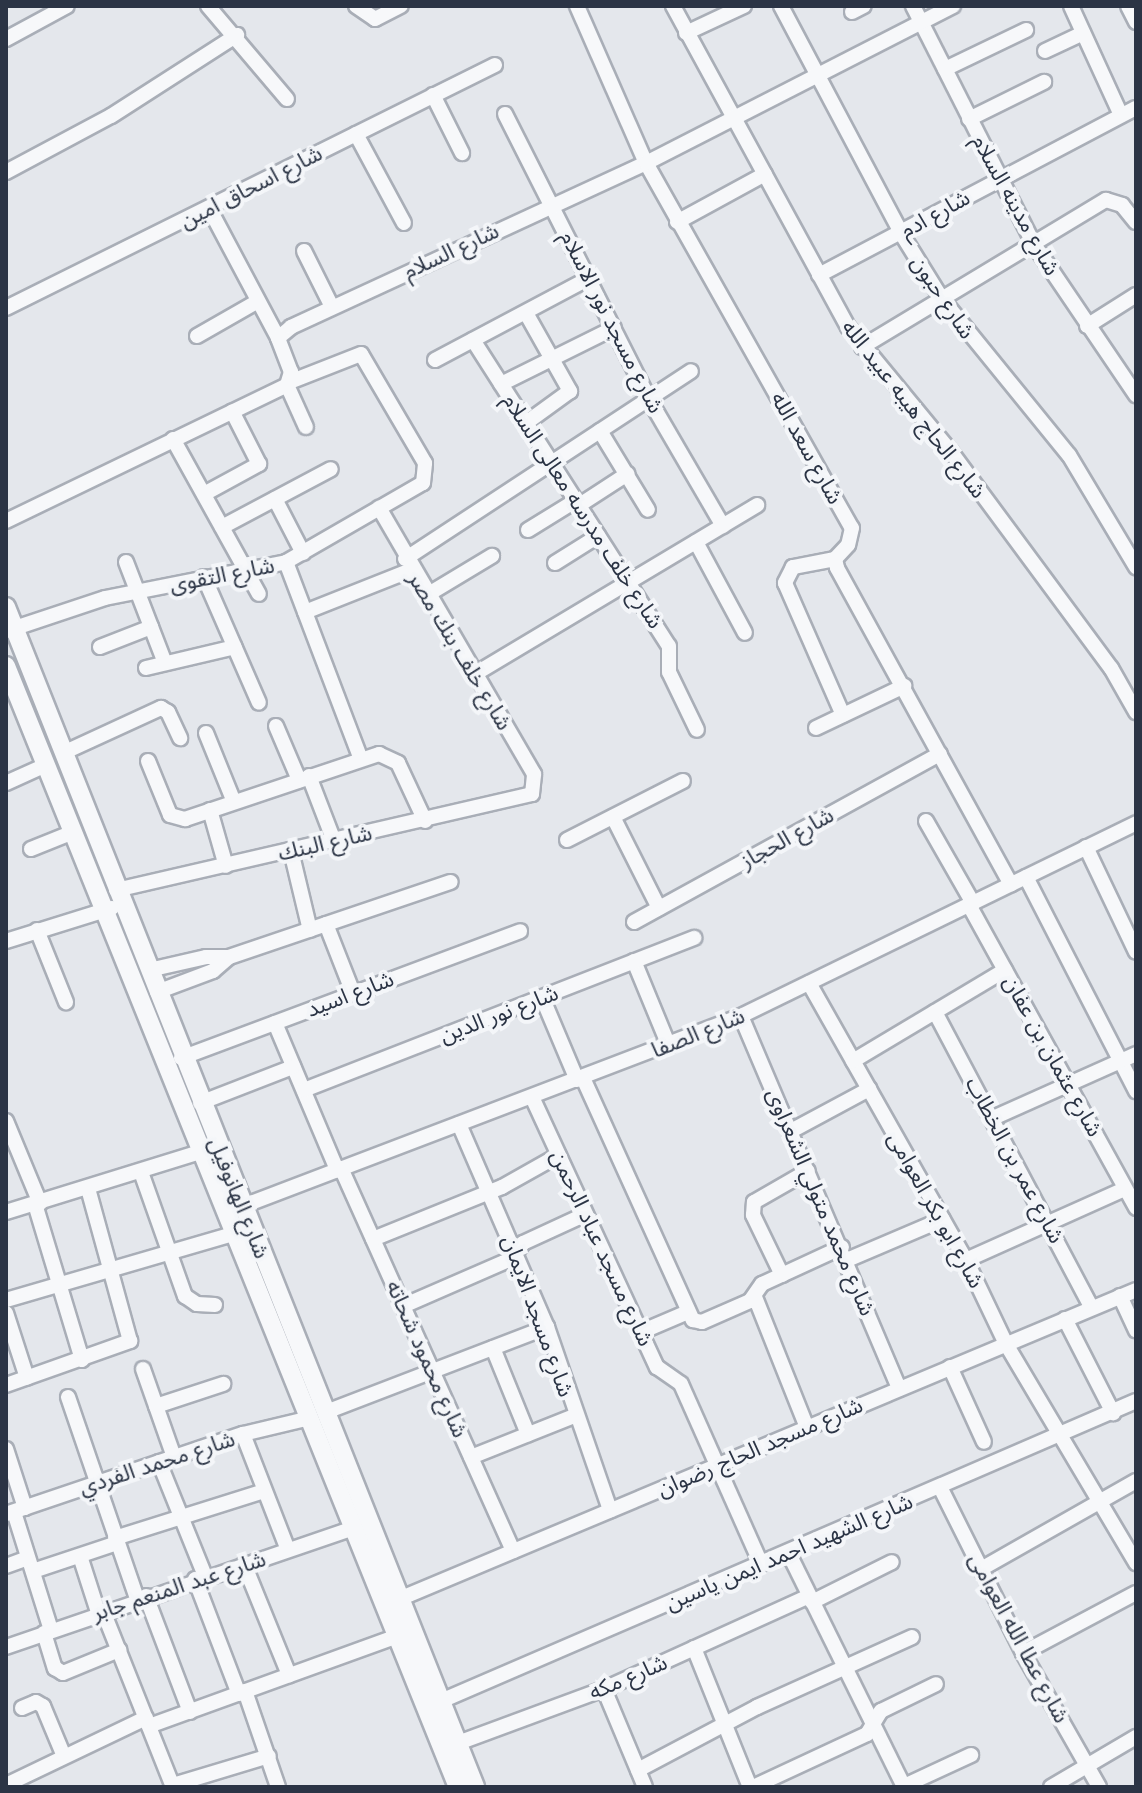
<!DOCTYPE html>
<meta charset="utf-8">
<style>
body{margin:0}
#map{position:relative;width:1142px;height:1793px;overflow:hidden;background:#e4e7ec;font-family:Inter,"Noto Sans Arabic",sans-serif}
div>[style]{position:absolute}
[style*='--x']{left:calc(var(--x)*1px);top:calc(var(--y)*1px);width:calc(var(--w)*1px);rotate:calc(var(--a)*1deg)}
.roads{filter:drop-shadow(2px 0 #a9aeb7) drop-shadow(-2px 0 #a9aeb7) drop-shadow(0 2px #a9aeb7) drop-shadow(0 -2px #a9aeb7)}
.minor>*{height:14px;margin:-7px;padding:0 7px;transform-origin:7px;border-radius:7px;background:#f7f8fa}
.tertiary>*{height:18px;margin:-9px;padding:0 9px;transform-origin:9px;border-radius:9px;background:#f7f8fa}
span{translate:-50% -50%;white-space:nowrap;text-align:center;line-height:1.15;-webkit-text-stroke:8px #f4f6f9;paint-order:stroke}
.street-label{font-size:22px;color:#2b3445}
.frame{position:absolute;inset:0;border:8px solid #2b3445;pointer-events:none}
</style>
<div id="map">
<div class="roads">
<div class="minor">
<i style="--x:208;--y:6;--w:122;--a:49.7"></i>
<i style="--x:356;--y:6;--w:23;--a:34"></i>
<i style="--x:375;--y:19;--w:29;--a:-27"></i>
<i style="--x:577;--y:6;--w:171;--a:66.3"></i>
<i style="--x:646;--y:163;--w:419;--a:60.6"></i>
<i style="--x:852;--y:528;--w:17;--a:103"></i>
<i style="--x:848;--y:545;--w:19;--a:133"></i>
<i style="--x:835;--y:559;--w:9;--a:77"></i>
<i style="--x:837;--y:568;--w:361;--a:61.2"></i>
<i style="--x:673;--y:6;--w:366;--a:61.4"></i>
<i style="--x:848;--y:327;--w:162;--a:50.5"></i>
<i style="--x:951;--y:452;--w:269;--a:53.5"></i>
<i style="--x:1111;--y:668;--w:51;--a:60.4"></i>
<i style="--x:781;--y:6;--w:257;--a:62.1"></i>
<i style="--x:901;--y:233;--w:78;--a:58.2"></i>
<i style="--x:942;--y:299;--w:201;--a:50.9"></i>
<i style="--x:1069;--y:455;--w:131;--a:59.1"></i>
<i style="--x:913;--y:6;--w:266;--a:63.1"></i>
<i style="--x:1033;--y:243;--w:184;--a:55.9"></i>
<i style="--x:1071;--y:6;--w:120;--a:65.4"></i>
<i style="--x:1128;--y:6;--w:18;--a:63"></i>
<i style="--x:852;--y:12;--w:13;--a:-27"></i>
<i style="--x:686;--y:33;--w:64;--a:-25"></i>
<i style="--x:6;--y:39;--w:69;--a:-28.4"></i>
<i style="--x:1045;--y:51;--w:42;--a:-25.3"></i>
<i style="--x:945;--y:69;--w:90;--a:-25.7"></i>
<i style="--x:433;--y:95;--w:65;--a:63.4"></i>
<i style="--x:505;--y:114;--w:319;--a:63.2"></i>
<i style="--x:649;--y:399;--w:147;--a:59.8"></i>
<i style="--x:969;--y:119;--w:84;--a:-26.3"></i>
<i style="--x:356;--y:134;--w:101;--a:61.7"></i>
<i style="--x:6;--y:172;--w:119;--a:-28.1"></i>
<i style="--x:111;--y:116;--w:150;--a:-32.7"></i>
<i style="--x:209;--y:208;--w:147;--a:62"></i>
<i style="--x:677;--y:222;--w:100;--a:-28.6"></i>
<i style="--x:304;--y:251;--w:63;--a:63.4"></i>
<i style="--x:819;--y:275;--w:358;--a:-27.8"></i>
<i style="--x:6;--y:308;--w:546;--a:-26.42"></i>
<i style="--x:526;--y:313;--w:90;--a:60.6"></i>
<i style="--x:570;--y:391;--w:54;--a:144"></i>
<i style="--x:1087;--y:326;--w:58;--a:-32.3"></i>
<i style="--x:197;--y:336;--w:70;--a:-29.8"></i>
<i style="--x:473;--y:340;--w:363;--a:57.4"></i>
<i style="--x:669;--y:646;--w:26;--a:90"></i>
<i style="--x:669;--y:672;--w:64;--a:64.2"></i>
<i style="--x:862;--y:347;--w:285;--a:-31.1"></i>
<i style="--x:1106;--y:200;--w:17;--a:17"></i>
<i style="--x:1122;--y:205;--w:22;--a:51"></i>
<i style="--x:435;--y:360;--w:174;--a:-28"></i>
<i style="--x:501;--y:384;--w:126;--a:-26.4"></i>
<i style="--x:287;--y:385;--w:46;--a:65.7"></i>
<i style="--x:600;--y:431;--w:92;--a:58.7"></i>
<i style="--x:173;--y:439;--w:177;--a:61"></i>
<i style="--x:204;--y:494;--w:63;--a:-28.6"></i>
<i style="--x:259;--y:464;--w:59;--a:-117"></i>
<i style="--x:275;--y:499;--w:61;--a:62.6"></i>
<i style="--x:578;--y:506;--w:59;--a:-33.1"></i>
<i style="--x:6;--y:521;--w:312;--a:-25.8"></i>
<i style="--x:287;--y:385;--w:14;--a:-73"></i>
<i style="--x:291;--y:372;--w:36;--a:-111"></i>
<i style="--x:278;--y:338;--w:17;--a:-40"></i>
<i style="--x:291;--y:327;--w:391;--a:-24.8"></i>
<i style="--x:646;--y:163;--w:345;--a:-27.1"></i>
<i style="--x:222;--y:527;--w:123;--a:-28"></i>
<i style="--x:528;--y:530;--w:55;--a:-31.7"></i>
<i style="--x:696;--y:542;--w:103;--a:61.7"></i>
<i style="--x:405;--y:559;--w:342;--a:-33.3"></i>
<i style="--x:835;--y:559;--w:43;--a:169.2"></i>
<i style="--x:793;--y:567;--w:18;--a:117"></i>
<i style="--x:785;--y:583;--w:144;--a:66.3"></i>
<i style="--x:126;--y:562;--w:108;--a:68.9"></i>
<i style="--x:286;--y:562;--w:211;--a:69.2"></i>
<i style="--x:555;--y:563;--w:51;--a:-32.1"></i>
<i style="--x:204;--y:577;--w:137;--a:66.4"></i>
<i style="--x:427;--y:595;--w:76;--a:-31"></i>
<i style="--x:305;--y:612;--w:114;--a:-21.6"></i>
<i style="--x:6;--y:631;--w:104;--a:-18.4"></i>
<i style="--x:105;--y:598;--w:185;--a:-11.2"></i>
<i style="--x:286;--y:562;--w:158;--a:-30"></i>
<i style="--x:423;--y:483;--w:20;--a:-84"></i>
<i style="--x:425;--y:463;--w:126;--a:-120.4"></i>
<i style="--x:361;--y:354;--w:74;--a:158.6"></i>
<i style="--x:100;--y:647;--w:55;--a:-21.4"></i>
<i style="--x:146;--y:668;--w:91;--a:-13.3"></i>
<i style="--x:475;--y:674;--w:329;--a:-30.9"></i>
<i style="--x:276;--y:726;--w:59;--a:66.9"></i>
<i style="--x:816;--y:728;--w:98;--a:-25.5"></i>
<i style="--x:206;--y:733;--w:74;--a:67.9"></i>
<i style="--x:63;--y:753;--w:108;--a:-24.7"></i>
<i style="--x:161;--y:708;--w:8;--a:30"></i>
<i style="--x:168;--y:712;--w:29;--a:65"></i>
<i style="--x:148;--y:761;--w:58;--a:67.8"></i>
<i style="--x:170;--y:815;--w:16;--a:15"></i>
<i style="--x:185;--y:819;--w:205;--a:-18.5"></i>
<i style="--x:379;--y:754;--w:21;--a:25"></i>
<i style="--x:398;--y:763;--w:64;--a:65"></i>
<i style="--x:309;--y:776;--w:70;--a:69"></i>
<i style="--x:6;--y:783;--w:44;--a:-24.2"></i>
<i style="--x:210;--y:810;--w:58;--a:74.1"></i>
<i style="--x:613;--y:817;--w:102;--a:63.2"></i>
<i style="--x:926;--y:821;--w:95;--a:60.2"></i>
<i style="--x:567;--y:840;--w:130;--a:-27"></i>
<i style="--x:1086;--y:847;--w:116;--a:64.5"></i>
<i style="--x:31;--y:849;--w:45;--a:-22"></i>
<i style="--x:291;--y:851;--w:81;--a:76.5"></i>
<i style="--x:1026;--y:877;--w:241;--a:62.8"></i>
<i style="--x:116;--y:890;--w:427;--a:-13"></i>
<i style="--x:532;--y:794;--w:20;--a:-84"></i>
<i style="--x:534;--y:774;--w:308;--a:-120.2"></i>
<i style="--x:969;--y:905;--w:346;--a:61.1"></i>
<i style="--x:634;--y:922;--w:349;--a:-28.8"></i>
<i style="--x:326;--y:924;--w:74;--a:68.6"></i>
<i style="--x:37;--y:930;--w:78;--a:68.1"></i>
<i style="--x:6;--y:941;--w:111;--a:-17.3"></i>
<i style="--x:634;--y:961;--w:92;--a:67.6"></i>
<i style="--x:149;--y:970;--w:58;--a:-12.8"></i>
<i style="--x:206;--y:957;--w:23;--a:0"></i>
<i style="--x:809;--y:983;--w:318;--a:60.5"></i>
<i style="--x:966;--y:1260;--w:93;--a:64.5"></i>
<i style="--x:1006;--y:1344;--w:255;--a:59.3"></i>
<i style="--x:157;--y:992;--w:60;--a:-20.6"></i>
<i style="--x:213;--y:971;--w:21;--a:-41"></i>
<i style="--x:229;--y:957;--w:234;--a:-18.7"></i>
<i style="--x:542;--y:997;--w:90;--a:67.1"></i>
<i style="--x:935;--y:1012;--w:335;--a:62.1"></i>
<i style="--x:741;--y:1016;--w:405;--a:67"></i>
<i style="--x:275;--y:1023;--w:160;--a:67.1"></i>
<i style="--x:181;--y:1058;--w:362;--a:-20.5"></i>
<i style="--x:853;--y:1061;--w:177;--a:-30.9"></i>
<i style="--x:583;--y:1078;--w:266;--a:65.6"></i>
<i style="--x:693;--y:1320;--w:9;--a:13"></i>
<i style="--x:702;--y:1322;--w:52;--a:-23.6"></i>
<i style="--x:750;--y:1301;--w:21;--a:-55"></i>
<i style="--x:762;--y:1284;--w:88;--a:-24.8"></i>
<i style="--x:304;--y:1090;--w:419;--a:-21.3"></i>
<i style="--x:532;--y:1097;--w:298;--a:65.2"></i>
<i style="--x:657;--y:1367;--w:29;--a:35"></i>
<i style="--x:681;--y:1384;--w:197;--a:66"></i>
<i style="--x:200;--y:1103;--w:100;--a:-21.2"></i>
<i style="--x:993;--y:1118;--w:157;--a:-24.1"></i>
<i style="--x:6;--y:1121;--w:89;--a:67.5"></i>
<i style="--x:459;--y:1124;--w:221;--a:66.6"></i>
<i style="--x:547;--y:1327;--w:194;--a:71"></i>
<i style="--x:791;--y:1131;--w:89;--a:-28.3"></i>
<i style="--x:341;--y:1168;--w:420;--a:65.8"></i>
<i style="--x:141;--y:1172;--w:132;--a:70.5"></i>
<i style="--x:185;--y:1296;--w:14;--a:34"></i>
<i style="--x:197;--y:1304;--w:18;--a:3"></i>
<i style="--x:35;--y:1204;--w:163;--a:73.2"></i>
<i style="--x:243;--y:1206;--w:533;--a:-20.88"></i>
<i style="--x:741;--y:1016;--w:440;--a:-26"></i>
<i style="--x:6;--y:1212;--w:203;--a:-17.2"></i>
<i style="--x:373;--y:1239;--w:139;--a:-22"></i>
<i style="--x:502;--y:1187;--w:65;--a:-29.3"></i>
<i style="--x:847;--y:1260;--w:104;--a:-23.1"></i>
<i style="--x:966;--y:1260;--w:174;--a:-24.1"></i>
<i style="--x:782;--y:1275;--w:67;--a:-115.8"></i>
<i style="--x:753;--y:1215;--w:13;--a:-86"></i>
<i style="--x:754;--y:1202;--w:62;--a:-29.9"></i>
<i style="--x:1120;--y:1296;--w:38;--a:65"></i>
<i style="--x:755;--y:1297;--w:141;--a:68.3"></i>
<i style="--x:6;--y:1300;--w:240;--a:-16.2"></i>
<i style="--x:403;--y:1306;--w:118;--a:-23.5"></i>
<i style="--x:511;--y:1259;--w:20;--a:-53"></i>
<i style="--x:523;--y:1243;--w:69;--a:-24.7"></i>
<i style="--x:6;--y:1313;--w:68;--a:72.1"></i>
<i style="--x:1065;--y:1319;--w:106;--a:62.9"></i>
<i style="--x:641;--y:1332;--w:51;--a:-23.1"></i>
<i style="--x:493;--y:1348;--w:93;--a:67.9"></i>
<i style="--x:950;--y:1367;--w:82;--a:65.6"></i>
<i style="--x:143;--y:1369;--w:93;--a:70.6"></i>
<i style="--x:6;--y:1385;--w:132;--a:-19.5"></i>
<i style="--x:130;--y:1341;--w:158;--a:-105.4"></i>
<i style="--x:68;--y:1397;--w:213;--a:71.1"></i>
<i style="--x:156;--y:1406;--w:71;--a:-18.2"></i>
<i style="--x:326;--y:1412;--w:237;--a:-21"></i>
<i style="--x:243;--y:1434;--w:124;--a:68.8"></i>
<i style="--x:6;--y:1449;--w:62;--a:72.1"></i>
<i style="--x:471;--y:1457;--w:111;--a:-21.7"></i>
<i style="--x:159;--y:1462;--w:123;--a:68"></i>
<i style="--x:940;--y:1487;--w:186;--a:63.4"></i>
<i style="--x:1023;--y:1653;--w:154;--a:60.4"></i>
<i style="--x:14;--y:1512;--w:124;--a:72.6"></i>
<i style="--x:6;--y:1514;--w:250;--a:-18.7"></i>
<i style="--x:243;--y:1434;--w:69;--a:-13.4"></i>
<i style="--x:115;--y:1538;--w:156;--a:-17.5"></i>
<i style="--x:788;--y:1552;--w:262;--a:63.7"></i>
<i style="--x:80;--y:1556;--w:59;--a:72.2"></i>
<i style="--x:244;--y:1564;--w:120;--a:67.9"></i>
<i style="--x:6;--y:1566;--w:23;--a:-20"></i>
<i style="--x:981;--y:1569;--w:178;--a:-29.6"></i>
<i style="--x:33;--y:1571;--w:89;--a:-18.4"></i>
<i style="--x:195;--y:1579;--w:123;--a:69.1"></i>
<i style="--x:146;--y:1596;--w:124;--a:69.2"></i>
<i style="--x:392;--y:1602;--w:807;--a:-22.75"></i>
<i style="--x:812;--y:1602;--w:89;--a:-26.6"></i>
<i style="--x:103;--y:1611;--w:189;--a:68.3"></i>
<i style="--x:44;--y:1633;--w:37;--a:73"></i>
<i style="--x:55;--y:1668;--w:9;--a:32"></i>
<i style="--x:63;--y:1673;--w:61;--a:-22.3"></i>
<i style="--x:6;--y:1647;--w:368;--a:-18.9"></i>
<i style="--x:694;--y:1648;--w:150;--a:68.1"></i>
<i style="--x:1023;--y:1653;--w:128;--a:-28"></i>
<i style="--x:604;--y:1689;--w:106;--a:67.3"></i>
<i style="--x:245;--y:1691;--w:102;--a:71"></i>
<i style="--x:441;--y:1701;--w:757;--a:-23.35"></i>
<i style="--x:22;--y:1708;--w:15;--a:-23"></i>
<i style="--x:36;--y:1702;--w:8;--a:30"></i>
<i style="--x:43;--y:1706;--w:52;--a:67.4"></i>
<i style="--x:149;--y:1726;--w:264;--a:-19.9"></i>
<i style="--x:450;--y:1746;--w:164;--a:-20.3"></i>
<i style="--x:604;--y:1689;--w:225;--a:-24.4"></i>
<i style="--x:638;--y:1770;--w:135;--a:-27.9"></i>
<i style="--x:757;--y:1707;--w:170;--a:-24.3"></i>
<i style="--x:8;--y:1784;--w:153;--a:-25.6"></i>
<i style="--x:173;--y:1785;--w:100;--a:-16.8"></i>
<i style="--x:904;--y:1786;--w:74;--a:-24.8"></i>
<i style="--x:753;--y:1787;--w:126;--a:-24.9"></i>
<i style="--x:867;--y:1734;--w:27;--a:-59"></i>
<i style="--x:881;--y:1711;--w:61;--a:-26.1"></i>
<i style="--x:1051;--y:1787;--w:99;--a:-30.5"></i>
</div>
<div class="tertiary">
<i style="--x:6;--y:607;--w:1270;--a:68.32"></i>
<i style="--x:6;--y:666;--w:1209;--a:68.04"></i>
</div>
</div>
<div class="street-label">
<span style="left:251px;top:187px;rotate:-27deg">شارع اسحاق امين</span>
<span style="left:1016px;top:205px;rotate:61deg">شارع مدينه السلام</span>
<span style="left:935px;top:214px;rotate:-29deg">شارع ادم</span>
<span style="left:451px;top:251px;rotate:-25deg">شارع السلام</span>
<span style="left:943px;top:297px;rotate:56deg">شارع حبون</span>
<span style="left:612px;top:322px;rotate:63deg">شارع مسجد نور الاسلام</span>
<span style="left:914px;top:409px;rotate:52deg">شارع الحاج هيبه عبيد الله</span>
<span style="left:807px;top:448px;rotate:61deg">شارع سعد الله</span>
<span style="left:583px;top:511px;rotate:57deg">شارع خلف مدرسه معالى السلام</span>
<span style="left:222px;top:575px;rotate:-11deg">شارع التقوى</span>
<span style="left:460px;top:651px;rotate:59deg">شارع خلف بنك مصر</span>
<span style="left:787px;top:838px;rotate:-29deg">شارع الحجاز</span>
<span style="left:325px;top:843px;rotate:-13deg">شارع البنك</span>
<span style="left:350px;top:994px;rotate:-21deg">شارع اسيد</span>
<span style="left:499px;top:1014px;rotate:-21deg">شارع نور الدين</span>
<span style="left:698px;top:1033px;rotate:-22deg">شارع الصفا</span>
<span style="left:1053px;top:1056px;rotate:61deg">شارع عثمان بن عفان</span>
<span style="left:1015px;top:1160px;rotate:62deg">شارع عمر بن الخطاب</span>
<span style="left:239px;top:1198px;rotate:68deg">شارع الهانوفيل</span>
<span style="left:821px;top:1202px;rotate:67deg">شارع محمد متولي الشعراوى</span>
<span style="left:936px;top:1210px;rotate:61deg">شارع ابو بكر العوامى</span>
<span style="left:602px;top:1248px;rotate:65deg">شارع مسجد عباد الرحمن</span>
<span style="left:538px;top:1316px;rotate:70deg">شارع مسجد الايمان</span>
<span style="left:427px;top:1359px;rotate:66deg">شارع محمود شحاته</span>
<span style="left:760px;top:1447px;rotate:-23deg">شارع مسجد الحاج رضوان</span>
<span style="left:157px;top:1463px;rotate:-18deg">شارع محمد الفردي</span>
<span style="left:789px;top:1552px;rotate:-23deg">شارع الشهيد احمد ايمن ياسين</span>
<span style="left:179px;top:1586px;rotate:-18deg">شارع عبد المنعم جابر</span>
<span style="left:1019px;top:1638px;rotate:62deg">شارع عطا الله العوامى</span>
<span style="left:628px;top:1677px;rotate:-23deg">شارع مكه</span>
</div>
<div class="frame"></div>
</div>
